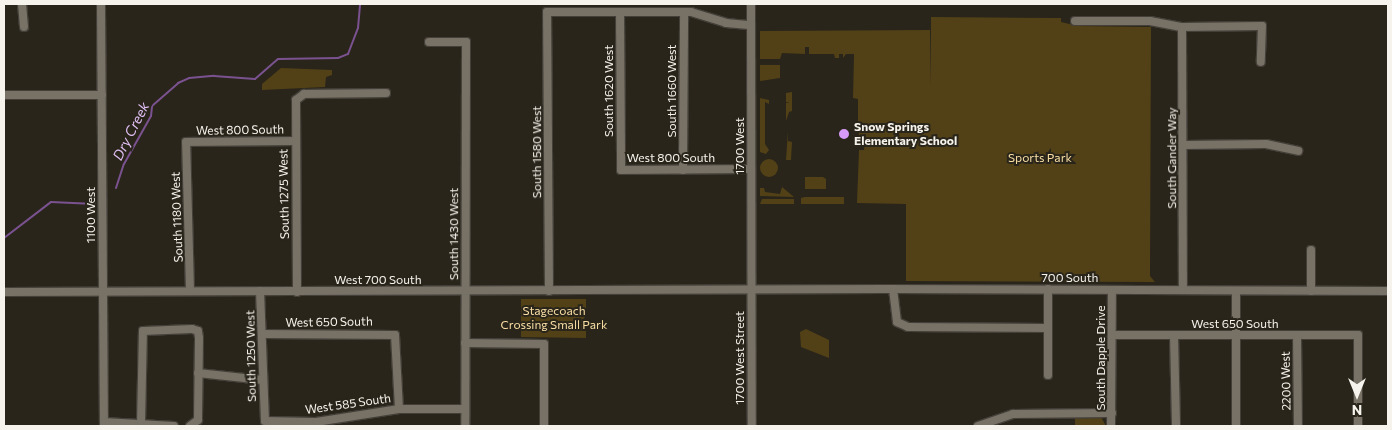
<!DOCTYPE html>
<style>
body{margin:0}
#map{position:relative;width:1392px;height:430px;overflow:hidden;background:#29251b;font-family:Commissioner,sans-serif}
div>[style]{position:absolute}
[style*='--x']{left:calc(var(--x)*1px);top:calc(var(--y)*1px);width:calc(var(--w)*1px);rotate:calc(var(--a)*1deg)}
.green>*{inset:0;background:#524116}
.round{border-radius:50%}
.stream>*{height:2px;margin:-1px;padding:0 1px;transform-origin:1px;border-radius:1px;background:#7b5290}
.roads{filter:drop-shadow(1px 0 #444039) drop-shadow(-1px 0 #444039) drop-shadow(0 1px #444039) drop-shadow(0 -1px #444039)}
.minor>*{height:8px;margin:-4px;padding:0 4px;transform-origin:4px;border-radius:4px;background:#777166}
.dots>*{width:14px;height:14px;translate:-50% -50%;box-sizing:border-box;border:2px solid #29251b;border-radius:50%}
span{translate:-50% -50%;white-space:nowrap;text-align:center;line-height:1.15;-webkit-text-stroke:4px #29251b;paint-order:stroke}
.street-label{font-size:12px;color:#f6f3ec}
.poi-label{font-size:12px;color:#f6f3ec;font-weight:700}
.left{translate:0 -50%;text-align:left}
.park-label{font-size:12px;color:#fadfa4}
.water-label{font-size:14px;color:#e0bef3;font-style:italic}
.frame{position:absolute;inset:0;border:5px solid #f6f3ec;pointer-events:none}
.north{position:absolute;left:1332px;top:370px;width:50px;height:50px;-webkit-text-stroke:4px #29251b;paint-order:stroke;rotate:180deg;font-size:14px;font-weight:700;line-height:20px;text-align:center;color:#f6f3ec}
.north::after{content:'';display:block;margin:auto;width:18px;height:22px;background:#f6f3ec;clip-path:polygon(50% 0,100% 100%,50% 72%,0 100%)}
</style>
<div id="map">
<div class="green">
<i style="clip-path:polygon(931px 17px,1061px 18px,1061px 22px,1078px 26px,1151px 27px,1150px 276px,1155px 282px,906px 281px,906px 204px,857px 203px,859px 150px,864px 150px,865px 139px,858px 139px,858px 99px,853px 98px,854px 54px,846px 54px,843px 58px,843px 54px,839px 54px,839px 58px,835px 58px,834px 54px,809px 54px,809px 47px,805px 47px,805px 54px,782px 53px,780px 59px,760px 59px,760px 31px,930px 30px,931px 88px)"></i>
<i style="clip-path:polygon(760px 65px,780px 65px,780px 78px,760px 81px)"></i>
<i style="clip-path:polygon(281px 68px,332px 70px,332px 75px,326px 77px,325px 87px,262px 90px,262px 84px)"></i>
<i style="clip-path:polygon(792px 92px,792px 111px,789px 112px,786px 121px,786px 103px,790px 102px,786px 102px,786px 93px)"></i>
<i style="clip-path:polygon(760px 98px,769px 100px,769px 104px,765px 102px,765px 144px,769px 150px,766px 154px,760px 152px)"></i>
<i style="clip-path:polygon(788px 131px,788px 141px,792px 142px,791px 160px,786px 160px)"></i>
<i class="round" style="left:760px;top:159px;width:18px;height:18px"></i>
<i style="clip-path:polygon(805px 177px,823px 177px,826px 179px,826px 189px,805px 189px)"></i>
<i style="clip-path:polygon(782px 187px,794px 197px,760px 196px,760px 188px,764px 188px,765px 192px,780px 194px)"></i>
<i style="clip-path:polygon(805px 197px,844px 197px,844px 204px,801px 204px,801px 198px)"></i>
<i style="clip-path:polygon(762px 199px,794px 199px,794px 204px,760px 204px)"></i>
<i style="clip-path:polygon(521px 299px,586px 299px,586px 338px,521px 337px)"></i>
<i style="clip-path:polygon(806px 329px,829px 340px,829px 358px,801px 347px,800px 332px)"></i>
<i style="clip-path:polygon(1075px 417px,1101px 417px,1106px 426px,1075px 426px)"></i>
</div>
<div class="stream">
<i style="--x:116;--y:188;--w:25;--a:-72"></i>
<i style="--x:124;--y:164;--w:55;--a:-60.6"></i>
<i style="--x:151;--y:116;--w:10;--a:-84"></i>
<i style="--x:152;--y:106;--w:35;--a:-41"></i>
<i style="--x:178;--y:83;--w:12;--a:-24"></i>
<i style="--x:189;--y:78;--w:25;--a:-5"></i>
<i style="--x:214;--y:76;--w:41;--a:4.2"></i>
<i style="--x:255;--y:79;--w:30;--a:-41"></i>
<i style="--x:278;--y:59;--w:60;--a:-1"></i>
<i style="--x:338;--y:58;--w:11;--a:-22"></i>
<i style="--x:348;--y:54;--w:28;--a:-69"></i>
<i style="--x:358;--y:28;--w:24;--a:-85"></i>
<i style="--x:4;--y:238;--w:59;--a:-37.5"></i>
<i style="--x:51;--y:202;--w:44;--a:2.6"></i>
</div>
<div class="roads">
<div class="minor">
<i style="--x:22;--y:4;--w:23;--a:85"></i>
<i style="--x:101;--y:4;--w:422;--a:89.6"></i>
<i style="--x:751;--y:4;--w:422;--a:89.9"></i>
<i style="--x:620;--y:12;--w:158;--a:89.6"></i>
<i style="--x:621;--y:170;--w:130;--a:-0.4"></i>
<i style="--x:1075;--y:21;--w:75;--a:0"></i>
<i style="--x:1150;--y:21;--w:33;--a:11"></i>
<i style="--x:1182;--y:27;--w:80;--a:-0.7"></i>
<i style="--x:1262;--y:26;--w:36;--a:92"></i>
<i style="--x:1182;--y:27;--w:263;--a:89.8"></i>
<i style="--x:429;--y:42;--w:37;--a:0"></i>
<i style="--x:466;--y:42;--w:384;--a:90.1"></i>
<i style="--x:4;--y:95;--w:98;--a:0"></i>
<i style="--x:1184;--y:145;--w:82;--a:-0.7"></i>
<i style="--x:1266;--y:144;--w:33;--a:12"></i>
<i style="--x:683;--y:170;--w:158;--a:-89.6"></i>
<i style="--x:1311;--y:250;--w:41;--a:90"></i>
<i style="--x:893;--y:289;--w:33;--a:83"></i>
<i style="--x:897;--y:322;--w:12;--a:24"></i>
<i style="--x:908;--y:327;--w:140;--a:0.4"></i>
<i style="--x:190;--y:291;--w:149;--a:-91.5"></i>
<i style="--x:186;--y:142;--w:108;--a:-0.5"></i>
<i style="--x:260;--y:291;--w:130;--a:87.8"></i>
<i style="--x:265;--y:421;--w:51;--a:1.1"></i>
<i style="--x:316;--y:422;--w:84;--a:-8.9"></i>
<i style="--x:399;--y:409;--w:66;--a:0"></i>
<i style="--x:549;--y:291;--w:279;--a:-90.4"></i>
<i style="--x:547;--y:12;--w:144;--a:0"></i>
<i style="--x:691;--y:12;--w:37;--a:17"></i>
<i style="--x:726;--y:23;--w:25;--a:5"></i>
<i style="--x:1236;--y:291;--w:135;--a:90"></i>
<i style="--x:4;--y:292;--w:882;--a:-0.19"></i>
<i style="--x:886;--y:289;--w:502;--a:0.23"></i>
<i style="--x:297;--y:292;--w:192;--a:-90.3"></i>
<i style="--x:296;--y:100;--w:10;--a:-37"></i>
<i style="--x:304;--y:94;--w:82;--a:-0.7"></i>
<i style="--x:262;--y:334;--w:133;--a:0.4"></i>
<i style="--x:395;--y:335;--w:74;--a:86.9"></i>
<i style="--x:1112;--y:335;--w:246;--a:0"></i>
<i style="--x:1358;--y:335;--w:91;--a:90"></i>
<i style="--x:1174;--y:335;--w:91;--a:88.7"></i>
<i style="--x:1297;--y:335;--w:91;--a:89.4"></i>
<i style="--x:465;--y:343;--w:79;--a:0.7"></i>
<i style="--x:544;--y:344;--w:82;--a:90"></i>
<i style="--x:198;--y:373;--w:65;--a:6.1"></i>
<i style="--x:1048;--y:375;--w:86;--a:-90"></i>
<i style="--x:104;--y:422;--w:70;--a:3.3"></i>
<i style="--x:141;--y:424;--w:93;--a:-88.8"></i>
<i style="--x:143;--y:331;--w:49;--a:-2.3"></i>
<i style="--x:192;--y:329;--w:6;--a:18"></i>
<i style="--x:198;--y:331;--w:7;--a:82"></i>
<i style="--x:199;--y:338;--w:82;--a:90.7"></i>
<i style="--x:198;--y:420;--w:10;--a:143"></i>
<i style="--x:978;--y:426;--w:37;--a:-19"></i>
<i style="--x:1013;--y:414;--w:99;--a:-0.6"></i>
<i style="--x:1111;--y:426;--w:136;--a:-89.6"></i>
</div>
</div>
<div class="dots">
<i style="left:844px;top:134px;background:#d89af8"></i>
</div>
<div class="street-label">
<span style="left:609px;top:91px;rotate:-90deg">South 1620 West</span>
<span style="left:672px;top:91px;rotate:-90deg">South 1660 West</span>
<span style="left:240px;top:130px;rotate:-1deg">West 800 South</span>
<span style="left:740px;top:146px;rotate:-90deg">1700 West</span>
<span style="left:537px;top:152px;rotate:-90deg">South 1580 West</span>
<span style="left:671px;top:158px">West 800 South</span>
<span style="left:1172px;top:158px;rotate:-90deg">South Gander Way</span>
<span style="left:284px;top:194px;rotate:-91deg">South 1275 West</span>
<span style="left:91px;top:215px;rotate:-90deg">1100 West</span>
<span style="left:177px;top:217px;rotate:-92deg">South 1180 West</span>
<span style="left:454px;top:234px;rotate:-90deg">South 1430 West</span>
<span style="left:1070px;top:278px">700 South</span>
<span style="left:378px;top:280px">West 700 South</span>
<span style="left:329px;top:322px;rotate:-1deg">West 650 South</span>
<span style="left:1235px;top:324px">West 650 South</span>
<span style="left:251px;top:356px;rotate:-91deg">South 1250 West</span>
<span style="left:740px;top:358px;rotate:-90deg">1700 West Street</span>
<span style="left:1101px;top:358px;rotate:-90deg">South Dapple Drive</span>
<span style="left:1286px;top:381px;rotate:-91deg">2200 West</span>
<span style="left:348px;top:404px;rotate:-8deg">West 585 South</span>
</div>
<div class="poi-label">
<span class="left" style="left:854px;top:134px">Snow Springs<br>Elementary School</span>
</div>
<div class="park-label">
<span style="left:1040px;top:158px">Sports Park</span>
<span style="left:554px;top:318px">Stagecoach<br>Crossing Small Park</span>
</div>
<div class="water-label">
<span style="left:131px;top:131px;rotate:-63deg">Dry Creek</span>
</div>
<div class="frame"></div>
<div class="north">N</div>
</div>
